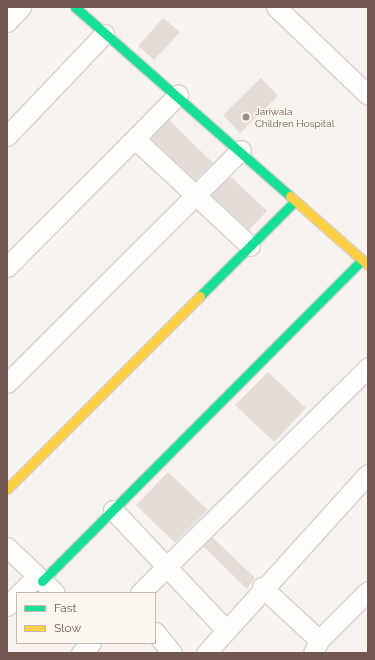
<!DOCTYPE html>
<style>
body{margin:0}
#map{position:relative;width:375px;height:660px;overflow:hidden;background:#f8f3ee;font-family:Raleway,sans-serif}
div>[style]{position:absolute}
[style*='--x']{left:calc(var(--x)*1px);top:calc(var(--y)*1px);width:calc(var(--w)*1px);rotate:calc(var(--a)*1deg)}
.building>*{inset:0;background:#e4dbd6}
.roads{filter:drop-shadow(1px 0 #d7d0cc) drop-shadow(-1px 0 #d7d0cc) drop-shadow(0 1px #d7d0cc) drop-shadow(0 -1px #d7d0cc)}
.street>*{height:19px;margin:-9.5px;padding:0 9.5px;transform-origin:9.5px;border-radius:9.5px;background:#fefdfc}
.fast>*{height:9px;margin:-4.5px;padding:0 4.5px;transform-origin:4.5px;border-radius:4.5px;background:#16e098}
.slow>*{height:9px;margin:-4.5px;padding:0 4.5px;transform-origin:4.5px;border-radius:4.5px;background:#ffcf43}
.dots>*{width:11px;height:11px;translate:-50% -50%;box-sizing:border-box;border:2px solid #fdf7f1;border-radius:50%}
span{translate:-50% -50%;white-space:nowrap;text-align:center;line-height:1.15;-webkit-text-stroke:3px #fdf7f1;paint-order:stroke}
.poi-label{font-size:10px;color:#735851}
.left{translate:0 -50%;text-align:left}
.frame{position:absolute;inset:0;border:8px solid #735851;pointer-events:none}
.legend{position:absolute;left:16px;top:592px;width:140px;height:52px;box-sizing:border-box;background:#fdf7f1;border:1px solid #c6b7b1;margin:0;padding:5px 7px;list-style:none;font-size:12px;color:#735851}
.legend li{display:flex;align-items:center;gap:8px;height:20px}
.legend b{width:20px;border:1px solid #c6b7b1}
</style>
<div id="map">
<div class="building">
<i style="clip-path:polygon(163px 18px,180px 32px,154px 60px,138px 46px)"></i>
<i style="clip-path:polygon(261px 78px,278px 96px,240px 133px,223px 115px)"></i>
<i style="clip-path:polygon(169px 120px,213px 163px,195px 180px,150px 138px)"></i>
<i style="clip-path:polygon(230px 176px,267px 211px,249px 230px,211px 195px)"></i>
<i style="clip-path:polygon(268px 372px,306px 408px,274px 442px,235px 405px)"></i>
<i style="clip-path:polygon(168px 472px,208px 510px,175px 543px,136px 505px)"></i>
<i style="clip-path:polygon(212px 537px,255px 578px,247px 589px,203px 546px)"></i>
</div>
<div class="roads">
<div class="street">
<i style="--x:276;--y:7;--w:127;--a:43.7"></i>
<i style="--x:7;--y:22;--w:21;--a:-47"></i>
<i style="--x:7;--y:136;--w:141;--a:-46.4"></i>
<i style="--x:135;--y:139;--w:157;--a:42.9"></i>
<i style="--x:7;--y:267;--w:243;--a:-45.2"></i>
<i style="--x:7;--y:383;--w:330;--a:-44.9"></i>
<i style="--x:113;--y:510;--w:165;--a:46.7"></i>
<i style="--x:7;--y:547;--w:66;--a:43.8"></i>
<i style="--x:262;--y:587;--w:78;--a:42.9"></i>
<i style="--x:20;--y:593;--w:24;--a:-45"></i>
<i style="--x:140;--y:593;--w:321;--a:-44.7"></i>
<i style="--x:7;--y:606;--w:14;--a:-45"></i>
<i style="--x:155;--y:632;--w:27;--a:51"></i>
<i style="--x:81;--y:653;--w:14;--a:-45"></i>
<i style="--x:206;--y:653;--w:241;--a:-47.9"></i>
<i style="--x:313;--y:653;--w:14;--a:-65"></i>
<i style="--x:319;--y:640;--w:69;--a:-45"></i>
</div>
<div class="fast">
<i style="--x:75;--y:7;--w:286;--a:41.3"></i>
<i style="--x:200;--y:296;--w:134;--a:-45"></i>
<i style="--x:42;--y:581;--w:453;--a:-45.1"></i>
</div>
<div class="slow">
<i style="--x:290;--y:196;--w:104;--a:41.5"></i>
<i style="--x:7;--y:489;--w:273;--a:-45"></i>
</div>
</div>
<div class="dots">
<i style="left:246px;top:117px;background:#a28e88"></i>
</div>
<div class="poi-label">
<span class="left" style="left:255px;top:117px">Jariwala<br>Children Hospital</span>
</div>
<div class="frame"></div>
<ul class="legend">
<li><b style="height:5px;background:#16e098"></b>Fast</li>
<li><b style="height:5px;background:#ffcf43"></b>Slow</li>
</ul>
</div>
